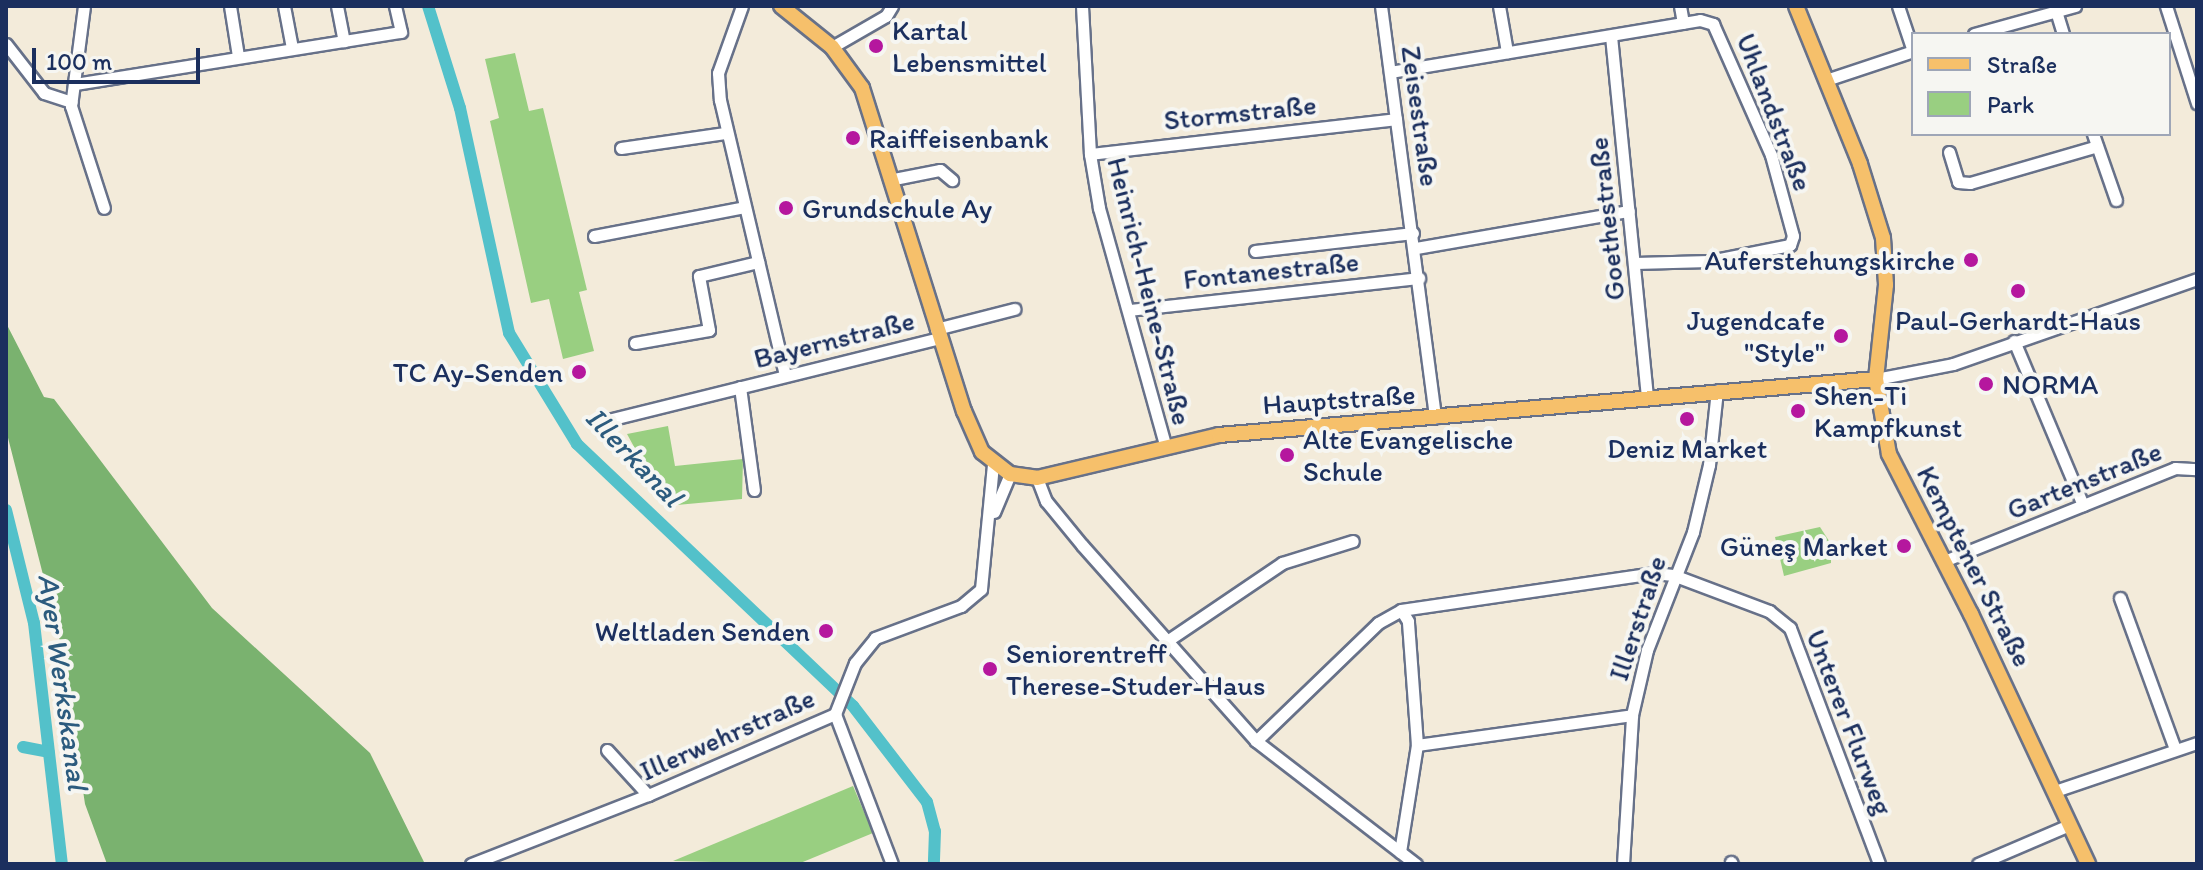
<!DOCTYPE html>
<meta charset="utf-8">
<style>
body{margin:0}
#map{position:relative;width:2203px;height:870px;overflow:hidden;background:#f3ebda;font-family:Itim,sans-serif}
div>[style]{position:absolute}
[style*='--x']{left:calc(var(--x)*1px);top:calc(var(--y)*1px);width:calc(var(--w)*1px);rotate:calc(var(--a)*1deg)}
.green>*{inset:0;background:#99cf81}
.forest>*{inset:0;background:#7ab26f}
.canal>*{height:12px;margin:-6px;padding:0 6px;transform-origin:6px;border-radius:6px;background:#53c1ca}
.roads{filter:drop-shadow(2px 0 #677189) drop-shadow(-2px 0 #677189) drop-shadow(0 2px #677189) drop-shadow(0 -2px #677189)}
.minor>*{height:11px;margin:-5.5px;padding:0 5.5px;transform-origin:5.5px;border-radius:5.5px;background:#fff}
.major>*{height:14px;margin:-7px;padding:0 7px;transform-origin:7px;border-radius:7px;background:#f6c06b}
.dots>*{width:22px;height:22px;translate:-50% -50%;box-sizing:border-box;border:4px solid #f6f6f2;border-radius:50%}
span{translate:-50% -50%;white-space:nowrap;text-align:center;line-height:1.15;-webkit-text-stroke:8px #f6f6f2;paint-order:stroke}
.poi-label{font-size:28px;color:#1b2f5e}
.left{translate:0 -50%;text-align:left}
.right{translate:-100% -50%;text-align:right}
.street-label{font-size:28px;color:#1b2f5e}
.water-label{font-size:30px;color:#2c5b7e;font-style:italic}
.frame{position:absolute;inset:0;border:8px solid #1b2f5e;pointer-events:none}
.legend{position:absolute;left:1911px;top:32px;width:260px;height:104px;box-sizing:border-box;background:#f6f6f2;border:2px solid #9ea6b7;margin:0;padding:10px 14px;list-style:none;font-size:24px;color:#1b2f5e}
.legend li{display:flex;align-items:center;gap:16px;height:40px}
.legend b{width:40px;border:2px solid #9ea6b7}
.scale{position:absolute;left:32px;top:48px;width:168px;height:36px;box-sizing:border-box;border:4px solid #1b2f5e;border-top:0;padding-left:10px;font-size:24px;line-height:28px;white-space:nowrap;color:#1b2f5e;-webkit-text-stroke:6px #f6f6f2;paint-order:stroke}
</style>
<div id="map">
<div class="green">
<i style="clip-path:polygon(515px 53px,529px 111px,543px 108px,587px 290px,579px 292px,594px 351px,563px 359px,549px 299px,531px 303px,490px 121px,499px 118px,485px 59px)"></i>
<i style="clip-path:polygon(668px 426px,675px 466px,743px 459px,742px 499px,666px 506px,642px 478px,644px 465px,627px 434px)"></i>
<i style="clip-path:polygon(1820px 527px,1831px 544px,1831px 563px,1784px 576px,1775px 537px)"></i>
<i style="clip-path:polygon(853px 786px,873px 833px,798px 864px,673px 861px)"></i>
</div>
<div class="forest">
<i style="clip-path:polygon(6px 323px,44px 397px,54px 399px,212px 608px,370px 753px,425px 864px,107px 864px,85px 804px,62px 649px,6px 430px)"></i>
</div>
<div class="canal">
<i style="--x:428;--y:6;--w:107;--a:72.6"></i>
<i style="--x:460;--y:108;--w:230;--a:77.7"></i>
<i style="--x:509;--y:333;--w:130;--a:58.5"></i>
<i style="--x:577;--y:444;--w:381;--a:43.5"></i>
<i style="--x:853;--y:706;--w:121;--a:52.4"></i>
<i style="--x:927;--y:802;--w:30;--a:75"></i>
<i style="--x:935;--y:831;--w:33;--a:92"></i>
<i style="--x:6;--y:510;--w:116;--a:76.1"></i>
<i style="--x:34;--y:623;--w:243;--a:83.4"></i>
<i style="--x:23;--y:747;--w:26;--a:11"></i>
</div>
<div class="roads">
<div class="minor">
<i style="--x:84;--y:6;--w:101;--a:97.4"></i>
<i style="--x:71;--y:106;--w:107;--a:72.1"></i>
<i style="--x:230;--y:6;--w:51;--a:80.9"></i>
<i style="--x:284;--y:6;--w:43;--a:79.2"></i>
<i style="--x:337;--y:6;--w:36;--a:79"></i>
<i style="--x:742;--y:6;--w:71;--a:109.7"></i>
<i style="--x:718;--y:73;--w:27;--a:86"></i>
<i style="--x:720;--y:100;--w:283;--a:76.7"></i>
<i style="--x:1082;--y:6;--w:148;--a:86.9"></i>
<i style="--x:1090;--y:154;--w:55;--a:80.5"></i>
<i style="--x:1099;--y:208;--w:245;--a:74.4"></i>
<i style="--x:1381;--y:6;--w:415;--a:82.5"></i>
<i style="--x:1499;--y:6;--w:47;--a:80.1"></i>
<i style="--x:1680;--y:6;--w:17;--a:80"></i>
<i style="--x:2166;--y:6;--w:102;--a:72.3"></i>
<i style="--x:2056;--y:11;--w:24;--a:73"></i>
<i style="--x:1974;--y:34;--w:105;--a:-15.5"></i>
<i style="--x:1611;--y:36;--w:364;--a:84.3"></i>
<i style="--x:6;--y:44;--w:62;--a:52.2"></i>
<i style="--x:44;--y:93;--w:29;--a:18"></i>
<i style="--x:832;--y:47;--w:62;--a:-29.9"></i>
<i style="--x:886;--y:16;--w:12;--a:-59"></i>
<i style="--x:1390;--y:72;--w:314;--a:-9.5"></i>
<i style="--x:1700;--y:20;--w:14;--a:17"></i>
<i style="--x:1713;--y:24;--w:143;--a:66.1"></i>
<i style="--x:1771;--y:155;--w:84;--a:74.8"></i>
<i style="--x:1793;--y:236;--w:9;--a:108"></i>
<i style="--x:1790;--y:245;--w:83;--a:168.8"></i>
<i style="--x:1709;--y:261;--w:74;--a:178.5"></i>
<i style="--x:1826;--y:80;--w:92;--a:-18.4"></i>
<i style="--x:1913;--y:51;--w:47;--a:-108.4"></i>
<i style="--x:75;--y:84;--w:330;--a:-9.1"></i>
<i style="--x:401;--y:32;--w:27;--a:-103"></i>
<i style="--x:2093;--y:134;--w:70;--a:70.8"></i>
<i style="--x:621;--y:148;--w:105;--a:-8.2"></i>
<i style="--x:1949;--y:152;--w:31;--a:73"></i>
<i style="--x:1958;--y:182;--w:12;--a:5"></i>
<i style="--x:1970;--y:183;--w:132;--a:-16.2"></i>
<i style="--x:1090;--y:154;--w:308;--a:-6.5"></i>
<i style="--x:894;--y:179;--w:47;--a:-11.1"></i>
<i style="--x:940;--y:170;--w:16;--a:40"></i>
<i style="--x:594;--y:236;--w:153;--a:-10.9"></i>
<i style="--x:1416;--y:248;--w:216;--a:-9.9"></i>
<i style="--x:1255;--y:251;--w:159;--a:-6.5"></i>
<i style="--x:1129;--y:310;--w:292;--a:-6.3"></i>
<i style="--x:936;--y:329;--w:81;--a:-14.4"></i>
<i style="--x:2014;--y:341;--w:178;--a:67.2"></i>
<i style="--x:635;--y:343;--w:75;--a:-10"></i>
<i style="--x:709;--y:330;--w:55;--a:-100.5"></i>
<i style="--x:699;--y:276;--w:61;--a:-13.3"></i>
<i style="--x:1876;--y:379;--w:78;--a:-11"></i>
<i style="--x:1953;--y:364;--w:258;--a:-19.2"></i>
<i style="--x:740;--y:387;--w:104;--a:82.3"></i>
<i style="--x:600;--y:422;--w:349;--a:-13.9"></i>
<i style="--x:1037;--y:478;--w:25;--a:69"></i>
<i style="--x:1046;--y:501;--w:57;--a:50.7"></i>
<i style="--x:1082;--y:545;--w:262;--a:48.4"></i>
<i style="--x:1256;--y:741;--w:202;--a:37.6"></i>
<i style="--x:994;--y:512;--w:41;--a:-67.2"></i>
<i style="--x:1944;--y:561;--w:249;--a:-21.9"></i>
<i style="--x:2175;--y:468;--w:22;--a:3"></i>
<i style="--x:2120;--y:598;--w:161;--a:70"></i>
<i style="--x:1164;--y:643;--w:143;--a:-34.1"></i>
<i style="--x:1282;--y:563;--w:74;--a:-17.2"></i>
<i style="--x:835;--y:714;--w:160;--a:69.2"></i>
<i style="--x:1256;--y:741;--w:170;--a:-44"></i>
<i style="--x:1378;--y:623;--w:26;--a:-29"></i>
<i style="--x:1401;--y:610;--w:256;--a:-8.3"></i>
<i style="--x:1654;--y:573;--w:19;--a:6"></i>
<i style="--x:1673;--y:575;--w:103;--a:20.6"></i>
<i style="--x:1769;--y:611;--w:27;--a:39"></i>
<i style="--x:1790;--y:628;--w:252;--a:69.3"></i>
<i style="--x:1417;--y:745;--w:217;--a:-7.9"></i>
<i style="--x:607;--y:750;--w:61;--a:47.7"></i>
<i style="--x:2055;--y:791;--w:150;--a:-18.7"></i>
<i style="--x:1400;--y:852;--w:108;--a:-81"></i>
<i style="--x:1417;--y:745;--w:124;--a:-94.2"></i>
<i style="--x:1408;--y:621;--w:13;--a:-122"></i>
<i style="--x:1731;--y:862;--w:2;--a:63"></i>
<i style="--x:471;--y:864;--w:190;--a:-21.3"></i>
<i style="--x:648;--y:795;--w:204;--a:-23.4"></i>
<i style="--x:835;--y:714;--w:55;--a:-68.6"></i>
<i style="--x:855;--y:663;--w:32;--a:-51"></i>
<i style="--x:875;--y:638;--w:92;--a:-20.4"></i>
<i style="--x:961;--y:606;--w:26;--a:-40"></i>
<i style="--x:981;--y:589;--w:126;--a:-84.5"></i>
<i style="--x:1623;--y:864;--w:149;--a:-86.5"></i>
<i style="--x:1632;--y:715;--w:67;--a:-77"></i>
<i style="--x:1647;--y:650;--w:127;--a:-68.7"></i>
<i style="--x:1693;--y:532;--w:69;--a:-76.6"></i>
<i style="--x:1709;--y:465;--w:75;--a:-83.9"></i>
<i style="--x:1978;--y:864;--w:99;--a:-23.2"></i>
</div>
<div class="major">
<i style="--x:781;--y:6;--w:65;--a:38.8"></i>
<i style="--x:832;--y:47;--w:51;--a:53.8"></i>
<i style="--x:862;--y:88;--w:339;--a:72.5"></i>
<i style="--x:964;--y:411;--w:45;--a:66.3"></i>
<i style="--x:982;--y:452;--w:36;--a:38"></i>
<i style="--x:1010;--y:474;--w:27;--a:8"></i>
<i style="--x:1037;--y:478;--w:187;--a:-13.3"></i>
<i style="--x:1219;--y:435;--w:659;--a:-4.87"></i>
<i style="--x:1796;--y:6;--w:170;--a:67.9"></i>
<i style="--x:1860;--y:164;--w:77;--a:72.7"></i>
<i style="--x:1883;--y:238;--w:47;--a:86.3"></i>
<i style="--x:1886;--y:285;--w:95;--a:96.1"></i>
<i style="--x:1876;--y:379;--w:76;--a:80.2"></i>
<i style="--x:1889;--y:454;--w:180;--a:62.9"></i>
<i style="--x:1971;--y:614;--w:276;--a:64.9"></i>
</div>
</div>
<div class="dots">
<i style="left:876px;top:46px;background:#b5179e"></i>
<i style="left:853px;top:138px;background:#b5179e"></i>
<i style="left:786px;top:208px;background:#b5179e"></i>
<i style="left:1971px;top:260px;background:#b5179e"></i>
<i style="left:2018px;top:291px;background:#b5179e"></i>
<i style="left:1841px;top:336px;background:#b5179e"></i>
<i style="left:579px;top:372px;background:#b5179e"></i>
<i style="left:1986px;top:384px;background:#b5179e"></i>
<i style="left:1798px;top:411px;background:#b5179e"></i>
<i style="left:1687px;top:419px;background:#b5179e"></i>
<i style="left:1287px;top:455px;background:#b5179e"></i>
<i style="left:1904px;top:546px;background:#b5179e"></i>
<i style="left:826px;top:631px;background:#b5179e"></i>
<i style="left:990px;top:669px;background:#b5179e"></i>
</div>
<div class="poi-label">
<span class="left" style="left:892px;top:46px">Kartal<br>Lebensmittel</span>
<span class="left" style="left:869px;top:138px">Raiffeisenbank</span>
<span class="left" style="left:802px;top:208px">Grundschule Ay</span>
<span class="right" style="left:1955px;top:260px">Auferstehungskirche</span>
<span class="right" style="left:1825px;top:336px">Jugendcafe<br>"Style"</span>
<span style="left:2018px;top:320px">Paul-Gerhardt-Haus</span>
<span class="right" style="left:563px;top:372px">TC Ay-Senden</span>
<span class="left" style="left:2002px;top:384px">NORMA</span>
<span class="left" style="left:1814px;top:411px">Shen-Ti<br>Kampfkunst</span>
<span class="left" style="left:1303px;top:455px">Alte Evangelische<br>Schule</span>
<span style="left:1687px;top:448px">Deniz Market</span>
<span class="right" style="left:1888px;top:546px">Güneş Market</span>
<span class="right" style="left:810px;top:631px">Weltladen Senden</span>
<span class="left" style="left:1006px;top:669px">Seniorentreff<br>Therese-Studer-Haus</span>
</div>
<div class="street-label">
<span style="left:1240px;top:112px;rotate:-6deg">Stormstraße</span>
<span style="left:1775px;top:112px;rotate:69deg">Uhlandstraße</span>
<span style="left:1421px;top:116px;rotate:82deg">Zeisestraße</span>
<span style="left:1606px;top:219px;rotate:-96deg">Goethestraße</span>
<span style="left:1271px;top:270px;rotate:-6deg">Fontanestraße</span>
<span style="left:1150px;top:291px;rotate:76deg">Heinrich-Heine-Straße</span>
<span style="left:834px;top:339px;rotate:-14deg">Bayernstraße</span>
<span style="left:1339px;top:399px;rotate:-4deg">Hauptstraße</span>
<span style="left:2084px;top:480px;rotate:-22deg">Gartenstraße</span>
<span style="left:1975px;top:566px;rotate:63deg">Kemptener Straße</span>
<span style="left:1637px;top:618px;rotate:-72deg">Illerstraße</span>
<span style="left:1850px;top:722px;rotate:69deg">Unterer Flurweg</span>
<span style="left:727px;top:734px;rotate:-24deg">Illerwehrstraße</span>
</div>
<div class="water-label">
<span style="left:634px;top:457px;rotate:46deg">Illerkanal</span>
<span style="left:63px;top:682px;rotate:82deg">Ayer Werkskanal</span>
</div>
<div class="frame"></div>
<ul class="legend">
<li><b style="height:10px;background:#f6c06b"></b>Straße</li>
<li><b style="height:22px;background:#99cf81"></b>Park</li>
</ul>
<div class="scale">100 m</div>
</div>
